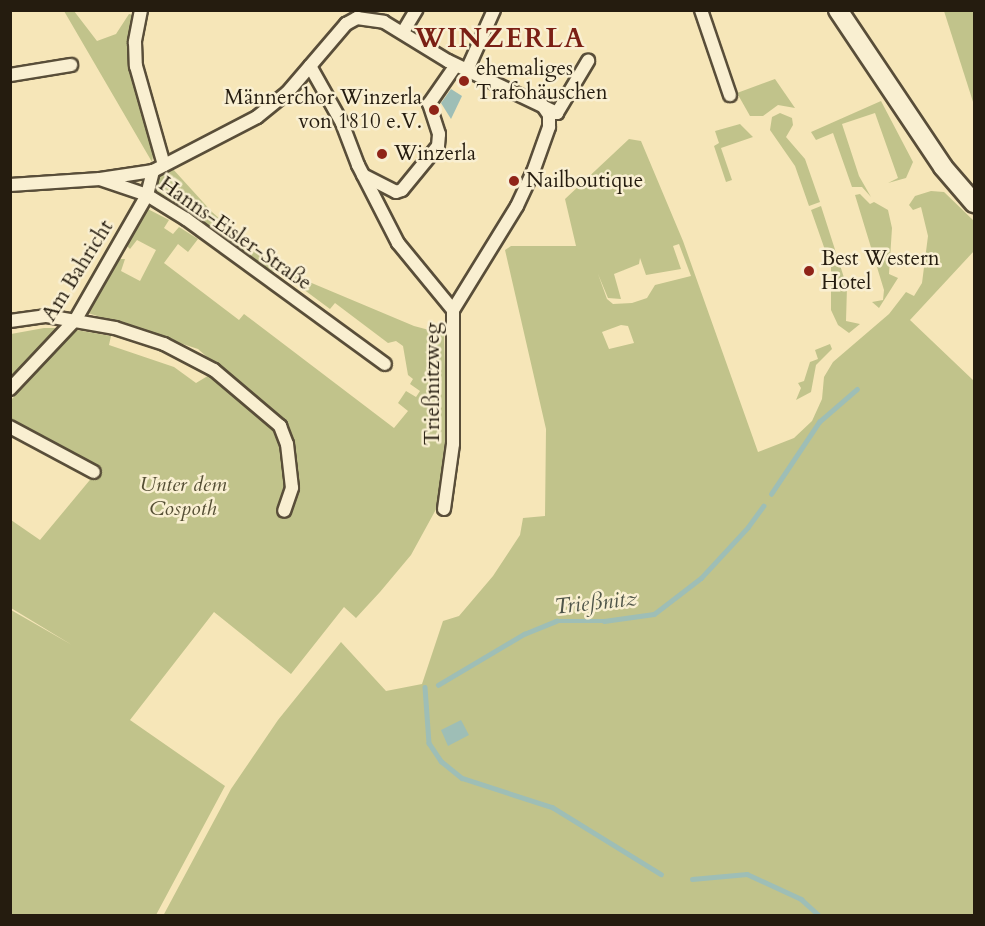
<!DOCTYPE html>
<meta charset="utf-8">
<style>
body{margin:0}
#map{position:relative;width:985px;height:926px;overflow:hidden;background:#f6e6b8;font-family:Cardo,serif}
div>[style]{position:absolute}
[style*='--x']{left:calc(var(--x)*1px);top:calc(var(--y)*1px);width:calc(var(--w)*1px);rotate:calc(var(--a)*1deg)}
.green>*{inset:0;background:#c1c38b}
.water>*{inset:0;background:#9ebeb6}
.stream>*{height:4.5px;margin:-2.25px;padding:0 2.25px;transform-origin:2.25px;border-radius:2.25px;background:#9ebeb6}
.roads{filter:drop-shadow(2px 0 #594e39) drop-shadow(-2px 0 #594e39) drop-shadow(0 2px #594e39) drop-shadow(0 -2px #594e39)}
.street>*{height:12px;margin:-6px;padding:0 6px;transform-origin:6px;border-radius:6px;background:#f9efd1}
.secondary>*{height:18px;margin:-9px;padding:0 9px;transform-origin:9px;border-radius:9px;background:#f9efd1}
.dots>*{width:16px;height:16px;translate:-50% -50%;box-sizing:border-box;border:3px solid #f9efd1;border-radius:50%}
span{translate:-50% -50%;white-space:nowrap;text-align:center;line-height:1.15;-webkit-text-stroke:5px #f9efd1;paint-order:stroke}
.poi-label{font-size:21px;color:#251c0f}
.left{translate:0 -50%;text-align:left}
.right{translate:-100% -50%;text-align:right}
.street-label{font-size:21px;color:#251c0f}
.park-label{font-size:21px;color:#544e34;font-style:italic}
.water-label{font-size:22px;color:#4f5549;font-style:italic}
.district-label{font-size:27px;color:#7a1f14;font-weight:700;letter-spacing:1.5px}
.frame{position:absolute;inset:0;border:12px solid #251c0f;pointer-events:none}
</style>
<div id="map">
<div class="green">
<i style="clip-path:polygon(64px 11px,74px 11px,97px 41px,116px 34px,129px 14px,134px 15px,131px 67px,154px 150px,152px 162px)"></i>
<i style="clip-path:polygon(944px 11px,974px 11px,974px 105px)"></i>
<i style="clip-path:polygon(775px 79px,795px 108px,778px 105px,763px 116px,750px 116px,737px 93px)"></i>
<i style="clip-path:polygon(881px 101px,913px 162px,906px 178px,888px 183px,898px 178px,875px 113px,842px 124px,859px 176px,871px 197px,862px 187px,852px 187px,833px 133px,816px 140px,811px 132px)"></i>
<i style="clip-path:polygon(780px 113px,792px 118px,793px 125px,786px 137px,805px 159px,820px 202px,809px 206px,795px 166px,770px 130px,772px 117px)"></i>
<i style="clip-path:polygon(740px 124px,753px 137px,721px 148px,732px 180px,726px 182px,714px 146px,719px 143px,715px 131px)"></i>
<i style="clip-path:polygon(evenodd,629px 139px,641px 141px,683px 241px,758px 452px,794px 438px,812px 421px,822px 399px,824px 377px,833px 362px,889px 314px,906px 292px,914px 296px,922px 283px,928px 236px,921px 207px,913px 210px,909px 205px,915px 196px,931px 191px,944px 192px,974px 221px,974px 251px,910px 320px,974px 381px,974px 915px,163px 916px,231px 789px,278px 720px,341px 642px,386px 691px,422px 684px,443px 621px,459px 616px,493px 576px,520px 535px,523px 518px,545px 516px,546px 429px,505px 250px,511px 246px,576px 246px,565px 199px,629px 139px,679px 244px,691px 276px,655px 285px,647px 298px,632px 303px,613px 304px,607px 299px,598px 274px,608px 298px,621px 299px,614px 274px,639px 264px,640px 258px,646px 275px,681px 269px,673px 246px,679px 244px,629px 139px,621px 325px,628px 326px,634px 343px,609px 349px,602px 332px,621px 325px)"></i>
<i style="clip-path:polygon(172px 168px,212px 212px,262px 256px,295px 276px,414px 326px,444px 334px,447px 436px,440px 502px,411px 555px,380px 592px,356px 618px,344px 607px,291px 674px,214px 612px,130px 720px,225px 786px,156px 915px,11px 915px,11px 610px,72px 645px,11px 608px,11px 520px,40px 540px,94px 475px,11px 433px,11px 400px,76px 330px,111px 336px,109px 345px,174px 367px,196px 383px,211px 374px,278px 428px,293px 458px,290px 431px,198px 349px,88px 313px,116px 259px,125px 259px,121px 271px,140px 281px,156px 250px,137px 240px,130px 249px,124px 243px,144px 207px,169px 220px,164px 228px,173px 234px,179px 227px,198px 239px,188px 252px,178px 244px,164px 263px,239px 320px,244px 314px,394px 428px,408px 411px,398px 403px,406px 391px,416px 397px,420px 391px,410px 384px,413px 379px,408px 375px,403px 346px,396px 341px,388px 343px,335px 303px,330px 309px,276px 269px,272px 273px,174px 201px,156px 193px,157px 174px)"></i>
<i style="clip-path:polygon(860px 194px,870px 204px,874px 202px,888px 210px,892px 228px,889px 274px,898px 278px,879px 308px,872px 302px,883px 300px,884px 290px,855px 195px)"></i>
<i style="clip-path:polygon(821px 206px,847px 287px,846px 321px,860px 324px,849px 333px,838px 325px,831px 310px,831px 267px,811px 210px)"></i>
<i style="clip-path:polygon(44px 328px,63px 328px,11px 385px,11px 334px)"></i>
<i style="clip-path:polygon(830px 344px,832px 349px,816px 365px,811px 392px,796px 400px,801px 388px,798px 383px,804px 381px,810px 362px,818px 359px,815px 350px)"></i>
</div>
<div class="water">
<i style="clip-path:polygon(451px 89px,462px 96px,451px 119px,441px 103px)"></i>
<i style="clip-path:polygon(461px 720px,469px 735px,448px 746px,441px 730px)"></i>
</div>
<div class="stream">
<i style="--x:771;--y:494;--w:87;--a:-56.3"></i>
<i style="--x:819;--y:422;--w:50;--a:-41"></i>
<i style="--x:438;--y:685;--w:100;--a:-30.7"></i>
<i style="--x:524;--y:634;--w:35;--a:-22"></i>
<i style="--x:556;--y:621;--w:48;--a:0"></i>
<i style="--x:604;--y:621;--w:50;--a:-8"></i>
<i style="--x:654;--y:614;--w:59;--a:-37.5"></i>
<i style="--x:701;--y:578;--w:69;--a:-47.3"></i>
<i style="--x:748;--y:527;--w:26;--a:-54"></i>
<i style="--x:425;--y:687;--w:56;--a:85.9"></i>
<i style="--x:429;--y:743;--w:22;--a:56"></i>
<i style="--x:441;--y:761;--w:27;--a:39"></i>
<i style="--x:462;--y:778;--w:95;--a:17.9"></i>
<i style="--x:552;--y:807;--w:128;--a:31.6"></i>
<i style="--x:692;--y:879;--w:55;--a:-5.2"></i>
<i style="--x:747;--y:874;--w:60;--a:24.8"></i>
<i style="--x:801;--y:899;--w:25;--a:42"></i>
</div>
<div class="roads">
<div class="street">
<i style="--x:141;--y:10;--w:33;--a:101"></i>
<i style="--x:135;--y:42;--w:24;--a:88"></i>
<i style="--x:136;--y:66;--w:103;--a:74.2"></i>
<i style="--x:701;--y:10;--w:90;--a:71.2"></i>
<i style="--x:403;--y:32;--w:26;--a:-59"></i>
<i style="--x:310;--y:66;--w:65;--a:60.7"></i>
<i style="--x:342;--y:123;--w:45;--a:69.1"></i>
<i style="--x:358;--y:165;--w:88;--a:62.9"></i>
<i style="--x:398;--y:243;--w:87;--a:50.6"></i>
<i style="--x:467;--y:70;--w:66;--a:-65.8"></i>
<i style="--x:10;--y:75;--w:62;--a:-9.3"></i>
<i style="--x:363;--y:175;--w:37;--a:27"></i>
<i style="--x:396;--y:192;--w:6;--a:-18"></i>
<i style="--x:402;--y:190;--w:57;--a:-50.7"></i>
<i style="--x:438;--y:146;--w:12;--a:-85"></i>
<i style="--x:439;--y:134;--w:32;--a:-108"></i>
<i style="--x:429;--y:104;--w:47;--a:-55.3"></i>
<i style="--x:100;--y:179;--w:54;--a:-8.6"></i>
<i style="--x:153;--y:171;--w:117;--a:-27.4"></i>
<i style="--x:257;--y:117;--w:38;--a:-39"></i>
<i style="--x:287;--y:93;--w:91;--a:-49.5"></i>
<i style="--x:346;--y:24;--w:13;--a:-29"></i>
<i style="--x:357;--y:18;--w:27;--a:8"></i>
<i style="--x:384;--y:22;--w:75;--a:31.4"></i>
<i style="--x:448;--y:61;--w:121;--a:25.5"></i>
<i style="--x:557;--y:113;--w:61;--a:-59.2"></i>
<i style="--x:10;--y:185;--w:90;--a:-3.8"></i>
<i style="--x:100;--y:179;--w:50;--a:18.8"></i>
<i style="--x:147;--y:195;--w:46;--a:31.6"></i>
<i style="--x:186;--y:219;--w:246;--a:36.1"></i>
<i style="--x:10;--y:321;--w:37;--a:-8"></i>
<i style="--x:47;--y:316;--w:69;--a:10"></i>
<i style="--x:115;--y:328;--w:52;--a:18.1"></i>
<i style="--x:164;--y:344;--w:56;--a:27.5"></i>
<i style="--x:214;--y:370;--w:87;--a:40.3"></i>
<i style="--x:280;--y:426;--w:19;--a:69"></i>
<i style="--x:287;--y:444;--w:44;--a:83.5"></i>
<i style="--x:292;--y:488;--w:24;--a:109"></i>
<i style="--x:10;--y:389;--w:96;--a:-46.7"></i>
<i style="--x:76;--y:319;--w:143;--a:-60.2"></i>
<i style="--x:147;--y:195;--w:25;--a:-76"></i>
<i style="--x:10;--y:427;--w:95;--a:28.2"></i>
<i style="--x:444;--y:509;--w:66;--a:-82.1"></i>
<i style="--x:453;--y:444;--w:134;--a:-90"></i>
<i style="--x:453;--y:310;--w:122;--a:-58.4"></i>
<i style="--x:517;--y:206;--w:38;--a:-65"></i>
<i style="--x:533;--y:172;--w:48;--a:-70.4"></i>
<i style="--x:549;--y:127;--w:12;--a:-90"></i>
<i style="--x:549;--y:115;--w:11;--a:-124"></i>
</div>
<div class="secondary">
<i style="--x:838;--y:10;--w:189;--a:56.2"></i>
<i style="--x:943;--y:167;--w:48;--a:49.3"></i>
</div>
</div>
<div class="dots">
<i style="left:464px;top:81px;background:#8f2418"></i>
<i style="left:434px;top:110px;background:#8f2418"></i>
<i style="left:382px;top:154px;background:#8f2418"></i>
<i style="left:514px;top:181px;background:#8f2418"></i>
<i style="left:809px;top:271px;background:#8f2418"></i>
</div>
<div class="poi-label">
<span class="left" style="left:476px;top:81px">ehemaliges<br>Trafohäuschen</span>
<span class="right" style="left:422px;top:110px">Männerchor Winzerla<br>von 1810 e.V.</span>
<span class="left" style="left:394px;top:154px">Winzerla</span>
<span class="left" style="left:526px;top:181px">Nailboutique</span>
<span class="left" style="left:821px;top:271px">Best Western<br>Hotel</span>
</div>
<div class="street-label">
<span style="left:235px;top:234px;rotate:35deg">Hanns-Eisler-Straße</span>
<span style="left:78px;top:271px;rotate:-58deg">Am Bahricht</span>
<span style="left:433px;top:384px;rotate:-90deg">Trießnitzweg</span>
</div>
<div class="park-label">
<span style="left:183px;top:497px">Unter dem<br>Cospoth</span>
</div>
<div class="water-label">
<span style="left:596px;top:603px;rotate:-6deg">Trießnitz</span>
</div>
<div class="district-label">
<span style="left:500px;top:39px">WINZERLA</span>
</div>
<div class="frame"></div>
</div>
